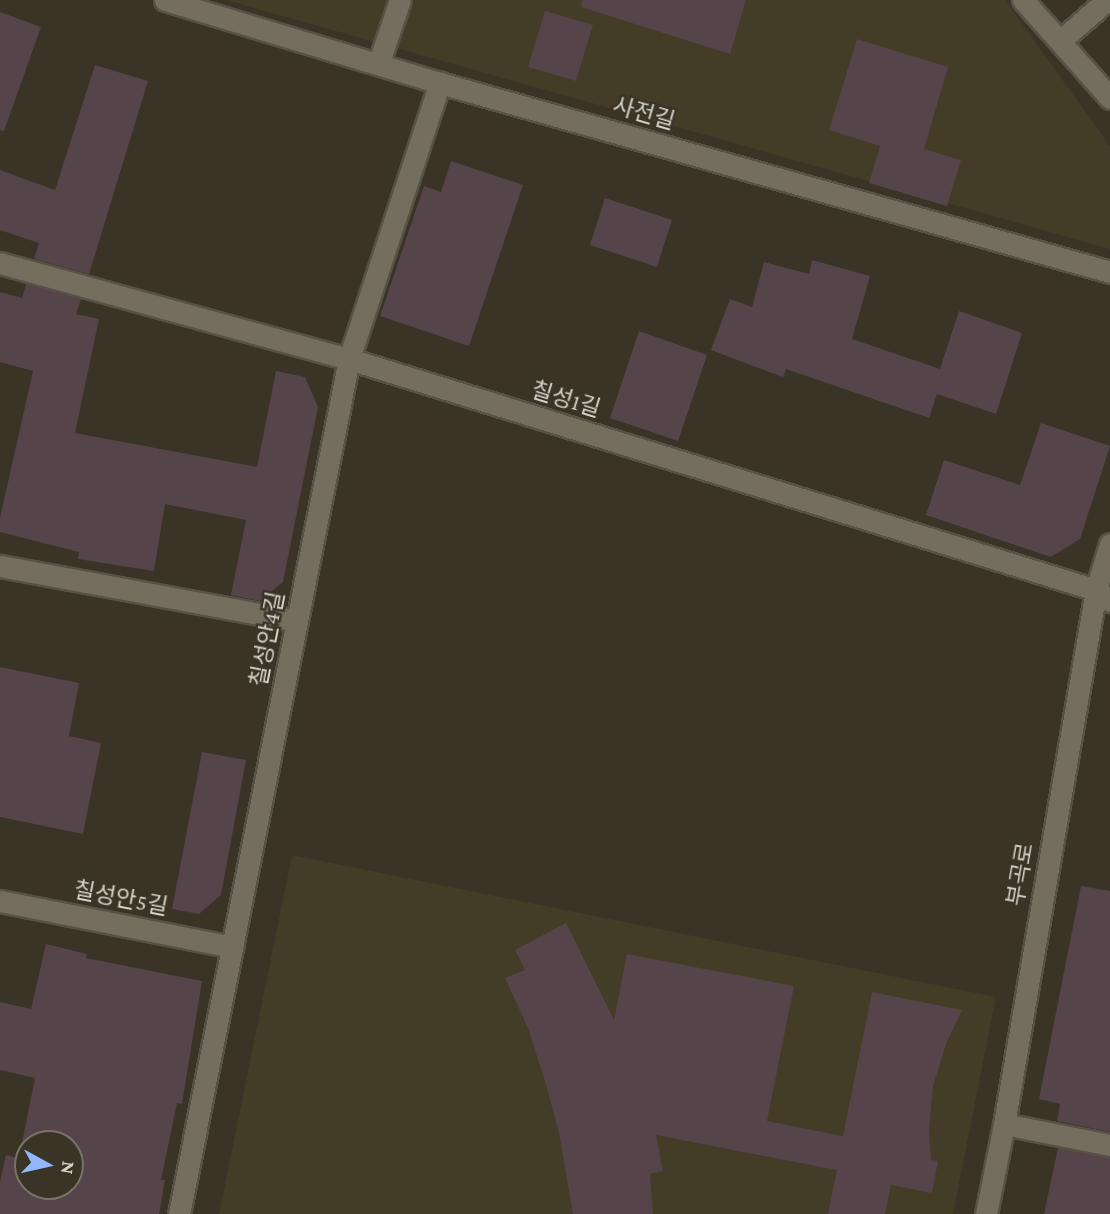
<!DOCTYPE html>
<meta charset="utf-8">
<style>
body{margin:0}
#map{position:relative;width:1110px;height:1214px;overflow:hidden;background:#393426;font-family:"Crimson Pro","Noto Sans KR",serif}
div>[style]{position:absolute}
[style*='--x']{left:calc(var(--x)*1px);top:calc(var(--y)*1px);width:calc(var(--w)*1px);rotate:calc(var(--a)*1deg)}
.built>*{inset:0;background:#433c27}
.building>*{inset:0;background:#55444a}
.roads{filter:drop-shadow(2px 0 #575246) drop-shadow(-2px 0 #575246) drop-shadow(0 2px #575246) drop-shadow(0 -2px #575246)}
.service>*{height:21px;margin:-10.5px;padding:0 10.5px;transform-origin:10.5px;border-radius:10.5px;background:#746e5e}
.minor>*{height:21px;margin:-10.5px;padding:0 10.5px;transform-origin:10.5px;border-radius:10.5px;background:#746e5e}
.tertiary>*{height:21px;margin:-10.5px;padding:0 10.5px;transform-origin:10.5px;border-radius:10.5px;background:#746e5e}
span{translate:-50% -50%;white-space:nowrap;text-align:center;line-height:1.15;-webkit-text-stroke:5px #393426;paint-order:stroke}
.street-label{font-size:23px;color:#d4d1c8}
.north{position:absolute;left:14px;top:1130px;width:70px;height:70px;box-sizing:border-box;background:#393426;border:2px solid #777367;border-radius:50%;rotate:98deg;font-size:19px;font-weight:700;line-height:28px;text-align:center;color:#d4d1c8}
.north::after{content:'';display:block;margin:auto;width:24px;height:32px;background:#92b7fd;clip-path:polygon(50% 0,100% 100%,50% 72%,0 100%)}
</style>
<div id="map">
<div class="built">
<i style="clip-path:polygon(226px 0,1005px 0,1110px 146px,1110px 249px)"></i>
<i style="clip-path:polygon(292px 855px,996px 997px,953px 1214px,219px 1214px)"></i>
</div>
<div class="building">
<i style="clip-path:polygon(582px 0,746px 0,730px 54px,581px 7px)"></i>
<i style="clip-path:polygon(545px 11px,593px 25px,576px 81px,528px 67px)"></i>
<i style="clip-path:polygon(0 12px,41px 27px,4px 131px,0 130px)"></i>
<i style="clip-path:polygon(857px 39px,948px 67px,924px 149px,961px 160px,947px 206px,869px 183px,880px 146px,829px 130px)"></i>
<i style="clip-path:polygon(95px 65px,148px 81px,89px 274px,34px 259px,39px 243px,0 230px,0 170px,55px 190px)"></i>
<i style="clip-path:polygon(451px 161px,523px 185px,469px 346px,380px 316px,424px 186px,441px 192px)"></i>
<i style="clip-path:polygon(605px 198px,672px 220px,657px 267px,590px 245px)"></i>
<i style="clip-path:polygon(812px 260px,870px 276px,852px 339px,940px 369px,959px 311px,1022px 333px,996px 414px,937px 394px,929px 418px,786px 369px,783px 377px,711px 350px,730px 299px,752px 307px,764px 262px,809px 274px)"></i>
<i style="clip-path:polygon(26px 284px,81px 299px,76px 314px,99px 319px,75px 433px,257px 467px,276px 371px,305px 377px,318px 407px,283px 582px,260px 601px,231px 595px,246px 520px,165px 504px,154px 571px,78px 559px,79px 552px,0 532px,0 518px,33px 371px,0 362px,0 292px,22px 298px)"></i>
<i style="clip-path:polygon(639px 331px,707px 355px,678px 441px,610px 418px)"></i>
<i style="clip-path:polygon(1041px 423px,1110px 446px,1080px 539px,1051px 557px,926px 515px,944px 460px,1020px 485px)"></i>
<i style="clip-path:polygon(0 667px,79px 683px,69px 736px,101px 743px,83px 834px,0 817px)"></i>
<i style="clip-path:polygon(202px 752px,246px 760px,221px 895px,199px 914px,172px 909px)"></i>
<i style="clip-path:polygon(1081px 886px,1110px 891px,1110px 1132px,1057px 1121px,1060px 1104px,1039px 1099px)"></i>
<i style="clip-path:polygon(566px 923px,614px 1020px,627px 954px,794px 986px,767px 1121px,843px 1136px,872px 992px,962px 1010px,946px 1044px,933px 1086px,929px 1131px,931px 1160px,938px 1161px,932px 1193px,891px 1185px,885px 1214px,828px 1214px,837px 1170px,656px 1135px,663px 1171px,650px 1174px,653px 1214px,573px 1214px,559px 1133px,545px 1081px,528px 1028px,505px 978px,525px 970px,515px 950px)"></i>
<i style="clip-path:polygon(evenodd,46px 944px,87px 954px,86px 958px,202px 981px,182px 1104px,177px 1103px,161px 1180px,165px 1180px,159px 1214px,0 1214px,0 1182px,6px 1155px,19px 1158px,35px 1078px,0 1070px,0 1002px,31px 1009px,46px 944px,28px 1144px,70px 1144px,70px 1186px,28px 1186px,28px 1144px)"></i>
<i style="clip-path:polygon(1058px 1148px,1110px 1158px,1110px 1214px,1044px 1214px)"></i>
</div>
<div class="roads">
<div class="service">
<i style="--x:1060;--y:41;--w:62;--a:-41.1"></i>
</div>
<div class="minor">
<i style="--x:165;--y:0;--w:287;--a:16.8"></i>
<i style="--x:440;--y:83;--w:696;--a:15.75"></i>
<i style="--x:379;--y:62;--w:65;--a:-71.3"></i>
<i style="--x:0;--y:263;--w:362;--a:15.4"></i>
<i style="--x:349;--y:359;--w:782;--a:17.18"></i>
<i style="--x:1096;--y:590;--w:18;--a:38"></i>
<i style="--x:0;--y:566;--w:302;--a:10.5"></i>
<i style="--x:0;--y:901;--w:237;--a:11.2"></i>
<i style="--x:1004;--y:1124;--w:108;--a:11.2"></i>
<i style="--x:179;--y:1214;--w:872;--a:-78.75"></i>
<i style="--x:349;--y:359;--w:291;--a:-71.8"></i>
</div>
<div class="tertiary">
<i style="--x:1023;--y:0;--w:131;--a:48.4"></i>
<i style="--x:986;--y:1214;--w:92;--a:-78.7"></i>
<i style="--x:1004;--y:1124;--w:542;--a:-80.22"></i>
<i style="--x:1096;--y:590;--w:48;--a:-73.1"></i>
</div>
</div>
<div class="street-label">
<span style="left:644px;top:113px;rotate:16deg">사전길</span>
<span style="left:566px;top:399px;rotate:17deg">칠성1길</span>
<span style="left:267px;top:639px;rotate:-79deg">칠성안4길</span>
<span style="left:1020px;top:874px;rotate:-80deg">부곡로</span>
<span style="left:121px;top:898px;rotate:11deg">칠성안5길</span>
</div>
<div class="north">N</div>
</div>
